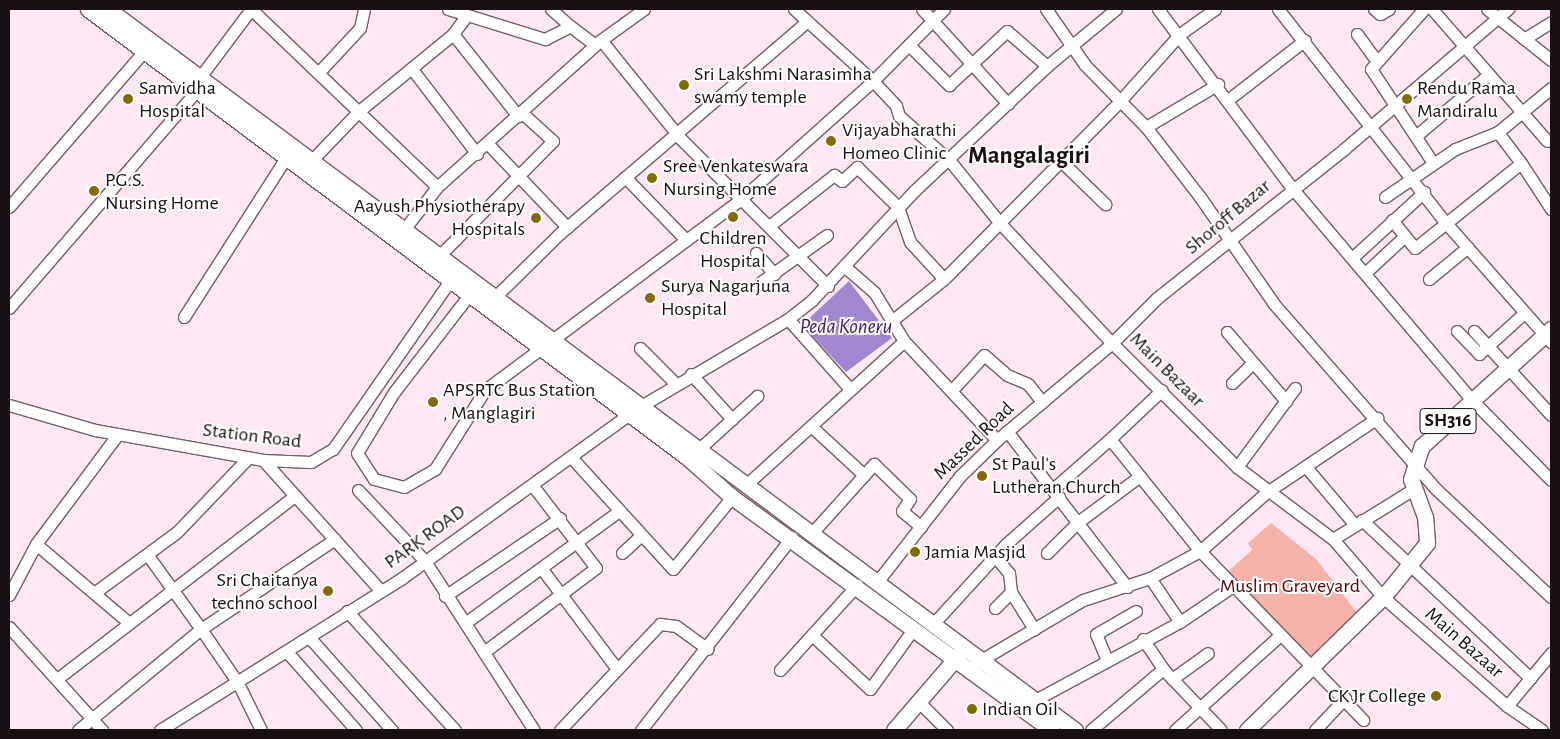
<!DOCTYPE html>
<style>
body{margin:0}
#map{position:relative;width:1560px;height:739px;overflow:hidden;background:#fde8f3;font-family:"Alegreya Sans",sans-serif}
div>[style]{position:absolute}
[style*='--x']{left:calc(var(--x)*1px);top:calc(var(--y)*1px);width:calc(var(--w)*1px);rotate:calc(var(--a)*1deg)}
.green>*{inset:0;background:#f4b2aa}
.water>*{inset:0;background:#a187d0}
.roads{filter:drop-shadow(1px 0 #745e6b) drop-shadow(-1px 0 #745e6b) drop-shadow(0 1px #745e6b) drop-shadow(0 -1px #745e6b)}
.minor>*{height:11px;margin:-5.5px;padding:0 5.5px;transform-origin:5.5px;border-radius:5.5px;background:#fff}
.major>*{height:15px;margin:-7.5px;padding:0 7.5px;transform-origin:7.5px;border-radius:7.5px;background:#fff}
.dots>*{width:14px;height:14px;translate:-50% -50%;box-sizing:border-box;border:2px solid #fff;border-radius:50%}
span{translate:-50% -50%;white-space:nowrap;text-align:center;line-height:1.15;-webkit-text-stroke:4px #fff;paint-order:stroke}
.shield-label span{padding:1px 4px;background:#fff;border:1px solid;border-radius:4px;-webkit-text-stroke-width:0}
.shield-label{font-size:19px;color:#180f14;font-weight:700}
.poi-label{font-size:20px;color:#180f14}
.left{translate:0 -50%;text-align:left}
.right{translate:-100% -50%;text-align:right}
.street-label{font-size:20px;color:#180f14}
.park-label{font-size:20px;color:#530306}
.water-label{font-size:21px;color:#3d146a;font-style:italic}
.district-label{font-size:25px;color:#180f14;font-weight:700}
.frame{position:absolute;inset:0;border:10px solid #180f14;pointer-events:none}
</style>
<div id="map">
<div class="green">
<i style="clip-path:polygon(1271px 523px,1317px 560px,1357px 613px,1308px 660px,1225px 574px,1252px 550px,1248px 543px)"></i>
</div>
<div class="water">
<i style="clip-path:polygon(849px 281px,892px 338px,846px 372px,802px 325px)"></i>
</div>
<div class="roads">
<div class="minor">
<i style="--x:251;--y:9;--w:257;--a:43.7"></i>
<i style="--x:448;--y:9;--w:102;--a:17.2"></i>
<i style="--x:545;--y:39;--w:28;--a:-27"></i>
<i style="--x:570;--y:26;--w:31;--a:37"></i>
<i style="--x:551;--y:9;--w:25;--a:42"></i>
<i style="--x:794;--y:9;--w:107;--a:42.3"></i>
<i style="--x:873;--y:81;--w:34;--a:47"></i>
<i style="--x:896;--y:106;--w:10;--a:73"></i>
<i style="--x:899;--y:116;--w:68;--a:41.4"></i>
<i style="--x:950;--y:161;--w:78;--a:51.2"></i>
<i style="--x:999;--y:222;--w:166;--a:47"></i>
<i style="--x:1112;--y:343;--w:176;--a:44.8"></i>
<i style="--x:1237;--y:467;--w:120;--a:36.9"></i>
<i style="--x:1333;--y:539;--w:77;--a:49.2"></i>
<i style="--x:1383;--y:597;--w:165;--a:41.3"></i>
<i style="--x:1507;--y:706;--w:42;--a:34.4"></i>
<i style="--x:922;--y:9;--w:128;--a:47.8"></i>
<i style="--x:1046;--y:9;--w:68;--a:55.1"></i>
<i style="--x:1085;--y:65;--w:87;--a:45.5"></i>
<i style="--x:1146;--y:127;--w:88;--a:52.4"></i>
<i style="--x:1200;--y:197;--w:130;--a:55.3"></i>
<i style="--x:1274;--y:304;--w:246;--a:48.8"></i>
<i style="--x:1436;--y:489;--w:158;--a:43.2"></i>
<i style="--x:1158;--y:9;--w:224;--a:53.2"></i>
<i style="--x:1292;--y:188;--w:278;--a:49.7"></i>
<i style="--x:1472;--y:400;--w:112;--a:45.4"></i>
<i style="--x:1278;--y:9;--w:272;--a:51.9"></i>
<i style="--x:1446;--y:223;--w:159;--a:48.6"></i>
<i style="--x:1374;--y:9;--w:8;--a:40"></i>
<i style="--x:1380;--y:14;--w:10;--a:-29"></i>
<i style="--x:1424;--y:9;--w:80;--a:131.5"></i>
<i style="--x:1371;--y:69;--w:113;--a:56.6"></i>
<i style="--x:1432;--y:9;--w:175;--a:48.9"></i>
<i style="--x:1487;--y:9;--w:82;--a:38.6"></i>
<i style="--x:453;--y:34;--w:105;--a:51.6"></i>
<i style="--x:1357;--y:34;--w:31;--a:54"></i>
<i style="--x:1524;--y:39;--w:32;--a:-32"></i>
<i style="--x:601;--y:40;--w:127;--a:51.1"></i>
<i style="--x:681;--y:139;--w:208;--a:45"></i>
<i style="--x:909;--y:45;--w:57;--a:45"></i>
<i style="--x:949;--y:85;--w:79;--a:-43"></i>
<i style="--x:1007;--y:31;--w:53;--a:41.2"></i>
<i style="--x:412;--y:69;--w:107;--a:52.6"></i>
<i style="--x:319;--y:72;--w:60;--a:-47"></i>
<i style="--x:360;--y:28;--w:19;--a:-78"></i>
<i style="--x:200;--y:77;--w:85;--a:-53.1"></i>
<i style="--x:1229;--y:99;--w:96;--a:-37.8"></i>
<i style="--x:1146;--y:127;--w:84;--a:-30.8"></i>
<i style="--x:1417;--y:135;--w:93;--a:-40.2"></i>
<i style="--x:488;--y:144;--w:115;--a:46.4"></i>
<i style="--x:312;--y:160;--w:68;--a:-46.2"></i>
<i style="--x:359;--y:111;--w:122;--a:-39.3"></i>
<i style="--x:453;--y:34;--w:22;--a:-54"></i>
<i style="--x:1061;--y:161;--w:62;--a:44.3"></i>
<i style="--x:1521;--y:163;--w:55;--a:56.9"></i>
<i style="--x:625;--y:177;--w:88;--a:45.9"></i>
<i style="--x:1385;--y:197;--w:85;--a:-34.4"></i>
<i style="--x:1455;--y:149;--w:46;--a:-21.6"></i>
<i style="--x:9;--y:207;--w:206;--a:-49.1"></i>
<i style="--x:1392;--y:220;--w:36;--a:51"></i>
<i style="--x:1415;--y:248;--w:136;--a:-38.7"></i>
<i style="--x:1521;--y:163;--w:39;--a:-127"></i>
<i style="--x:1498;--y:132;--w:69;--a:-39.7"></i>
<i style="--x:769;--y:226;--w:83;--a:-38.1"></i>
<i style="--x:834;--y:175;--w:10;--a:37"></i>
<i style="--x:842;--y:181;--w:21;--a:-43"></i>
<i style="--x:857;--y:167;--w:57;--a:44.3"></i>
<i style="--x:898;--y:207;--w:37;--a:71"></i>
<i style="--x:910;--y:242;--w:50;--a:47.4"></i>
<i style="--x:399;--y:236;--w:62;--a:-52.2"></i>
<i style="--x:437;--y:187;--w:220;--a:-41.9"></i>
<i style="--x:601;--y:40;--w:53;--a:-35.8"></i>
<i style="--x:756;--y:253;--w:28;--a:49"></i>
<i style="--x:439;--y:256;--w:162;--a:-45.3"></i>
<i style="--x:553;--y:141;--w:43;--a:-137.8"></i>
<i style="--x:1352;--y:258;--w:98;--a:-42.5"></i>
<i style="--x:844;--y:266;--w:40;--a:41"></i>
<i style="--x:874;--y:292;--w:57;--a:58.5"></i>
<i style="--x:904;--y:341;--w:136;--a:46.8"></i>
<i style="--x:1365;--y:273;--w:54;--a:-42.8"></i>
<i style="--x:1429;--y:279;--w:50;--a:-39.4"></i>
<i style="--x:761;--y:282;--w:81;--a:-35.5"></i>
<i style="--x:469;--y:295;--w:123;--a:127.7"></i>
<i style="--x:394;--y:392;--w:71;--a:121.2"></i>
<i style="--x:357;--y:453;--w:31;--a:57"></i>
<i style="--x:374;--y:479;--w:31;--a:15"></i>
<i style="--x:404;--y:487;--w:36;--a:-30"></i>
<i style="--x:435;--y:469;--w:93;--a:-57.7"></i>
<i style="--x:485;--y:390;--w:319;--a:-36.7"></i>
<i style="--x:741;--y:199;--w:177;--a:-41.8"></i>
<i style="--x:873;--y:81;--w:101;--a:-45.4"></i>
<i style="--x:495;--y:297;--w:90;--a:-44.5"></i>
<i style="--x:559;--y:234;--w:326;--a:-40.6"></i>
<i style="--x:9;--y:308;--w:288;--a:-49.2"></i>
<i style="--x:184;--y:317;--w:188;--a:-57.4"></i>
<i style="--x:788;--y:319;--w:92;--a:48.5"></i>
<i style="--x:894;--y:319;--w:64;--a:-38.7"></i>
<i style="--x:944;--y:279;--w:249;--a:-45.3"></i>
<i style="--x:1119;--y:102;--w:91;--a:-48.1"></i>
<i style="--x:1180;--y:34;--w:43;--a:-35.5"></i>
<i style="--x:1457;--y:331;--w:32;--a:46"></i>
<i style="--x:1479;--y:354;--w:61;--a:-42.3"></i>
<i style="--x:1474;--y:331;--w:114;--a:47.5"></i>
<i style="--x:1227;--y:332;--w:91;--a:49.5"></i>
<i style="--x:640;--y:348;--w:51;--a:45"></i>
<i style="--x:691;--y:374;--w:61;--a:47.7"></i>
<i style="--x:1232;--y:383;--w:28;--a:-44"></i>
<i style="--x:953;--y:389;--w:46;--a:-47.6"></i>
<i style="--x:984;--y:355;--w:30;--a:41"></i>
<i style="--x:1007;--y:375;--w:23;--a:23"></i>
<i style="--x:1028;--y:384;--w:23;--a:52"></i>
<i style="--x:9;--y:405;--w:90;--a:16.2"></i>
<i style="--x:95;--y:430;--w:171;--a:10.1"></i>
<i style="--x:263;--y:460;--w:48;--a:2.4"></i>
<i style="--x:311;--y:462;--w:26;--a:-31"></i>
<i style="--x:333;--y:449;--w:212;--a:-55.2"></i>
<i style="--x:641;--y:406;--w:171;--a:-30.6"></i>
<i style="--x:788;--y:319;--w:31;--a:-38"></i>
<i style="--x:812;--y:300;--w:149;--a:-46.9"></i>
<i style="--x:914;--y:191;--w:183;--a:-43.2"></i>
<i style="--x:1047;--y:66;--w:89;--a:-39.6"></i>
<i style="--x:812;--y:427;--w:71;--a:42.7"></i>
<i style="--x:1007;--y:431;--w:197;--a:52.4"></i>
<i style="--x:1110;--y:439;--w:71;--a:-43.3"></i>
<i style="--x:699;--y:449;--w:79;--a:-42.4"></i>
<i style="--x:571;--y:457;--w:151;--a:47.7"></i>
<i style="--x:673;--y:569;--w:93;--a:-50.7"></i>
<i style="--x:263;--y:460;--w:176;--a:48"></i>
<i style="--x:1237;--y:467;--w:98;--a:-53.7"></i>
<i style="--x:1306;--y:467;--w:76;--a:49.8"></i>
<i style="--x:747;--y:484;--w:212;--a:-42.3"></i>
<i style="--x:1053;--y:489;--w:76;--a:-41.3"></i>
<i style="--x:1110;--y:439;--w:144;--a:51.2"></i>
<i style="--x:1200;--y:551;--w:235;--a:46"></i>
<i style="--x:358;--y:490;--w:98;--a:46.7"></i>
<i style="--x:425;--y:561;--w:201;--a:57.2"></i>
<i style="--x:1362;--y:520;--w:231;--a:43.2"></i>
<i style="--x:812;--y:533;--w:93;--a:-48.1"></i>
<i style="--x:874;--y:464;--w:50;--a:44.2"></i>
<i style="--x:910;--y:499;--w:14;--a:124"></i>
<i style="--x:902;--y:511;--w:25;--a:40"></i>
<i style="--x:1333;--y:539;--w:93;--a:-31.8"></i>
<i style="--x:36;--y:544;--w:122;--a:40.3"></i>
<i style="--x:622;--y:553;--w:23;--a:-43"></i>
<i style="--x:1047;--y:553;--w:44;--a:-45"></i>
<i style="--x:1078;--y:522;--w:77;--a:-36.6"></i>
<i style="--x:995;--y:556;--w:22;--a:51"></i>
<i style="--x:1009;--y:573;--w:19;--a:84"></i>
<i style="--x:1011;--y:592;--w:44;--a:58.1"></i>
<i style="--x:542;--y:569;--w:125;--a:53.1"></i>
<i style="--x:1150;--y:578;--w:53;--a:55.7"></i>
<i style="--x:877;--y:582;--w:135;--a:-51.9"></i>
<i style="--x:960;--y:476;--w:52;--a:-44.2"></i>
<i style="--x:997;--y:440;--w:150;--a:-40.1"></i>
<i style="--x:1112;--y:343;--w:64;--a:-45"></i>
<i style="--x:1157;--y:298;--w:239;--a:-38.5"></i>
<i style="--x:1344;--y:149;--w:216;--a:-40.5"></i>
<i style="--x:94;--y:593;--w:103;--a:-36.3"></i>
<i style="--x:177;--y:532;--w:103;--a:-46.2"></i>
<i style="--x:9;--y:595;--w:58;--a:-62.1"></i>
<i style="--x:36;--y:544;--w:137;--a:-53.3"></i>
<i style="--x:445;--y:596;--w:139;--a:-34.1"></i>
<i style="--x:995;--y:608;--w:23;--a:-45"></i>
<i style="--x:347;--y:611;--w:161;--a:47.8"></i>
<i style="--x:465;--y:623;--w:189;--a:-36"></i>
<i style="--x:933;--y:624;--w:108;--a:-47.6"></i>
<i style="--x:1006;--y:544;--w:71;--a:-41.6"></i>
<i style="--x:9;--y:627;--w:139;--a:47.9"></i>
<i style="--x:812;--y:635;--w:79;--a:43"></i>
<i style="--x:870;--y:689;--w:75;--a:-54.2"></i>
<i style="--x:309;--y:637;--w:125;--a:48.3"></i>
<i style="--x:1143;--y:639;--w:36;--a:56"></i>
<i style="--x:1163;--y:669;--w:84;--a:46.4"></i>
<i style="--x:287;--y:652;--w:104;--a:48.5"></i>
<i style="--x:484;--y:652;--w:140;--a:-36.9"></i>
<i style="--x:596;--y:568;--w:103;--a:-127.5"></i>
<i style="--x:1107;--y:660;--w:28;--a:-113"></i>
<i style="--x:1096;--y:634;--w:46;--a:-29.9"></i>
<i style="--x:976;--y:663;--w:124;--a:-30.5"></i>
<i style="--x:1083;--y:600;--w:71;--a:-18.2"></i>
<i style="--x:1150;--y:578;--w:57;--a:-28.4"></i>
<i style="--x:1200;--y:551;--w:89;--a:-41.4"></i>
<i style="--x:1267;--y:492;--w:133;--a:-33.9"></i>
<i style="--x:780;--y:670;--w:115;--a:-47.8"></i>
<i style="--x:57;--y:679;--w:300;--a:-37.6"></i>
<i style="--x:1172;--y:679;--w:44;--a:-35.8"></i>
<i style="--x:1035;--y:700;--w:165;--a:-28.3"></i>
<i style="--x:1180;--y:622;--w:64;--a:-34.2"></i>
<i style="--x:919;--y:702;--w:40;--a:45"></i>
<i style="--x:1507;--y:706;--w:69;--a:-50.3"></i>
<i style="--x:78;--y:730;--w:159;--a:-39.4"></i>
<i style="--x:201;--y:629;--w:92;--a:-125.8"></i>
<i style="--x:160;--y:730;--w:286;--a:-32.1"></i>
<i style="--x:402;--y:578;--w:280;--a:-35.8"></i>
<i style="--x:261;--y:730;--w:52;--a:-116.1"></i>
<i style="--x:238;--y:683;--w:65;--a:-124.4"></i>
<i style="--x:201;--y:629;--w:161;--a:-33.9"></i>
<i style="--x:560;--y:730;--w:146;--a:-46.7"></i>
<i style="--x:660;--y:624;--w:16;--a:7"></i>
<i style="--x:676;--y:626;--w:39;--a:36"></i>
<i style="--x:641;--y:730;--w:245;--a:-52"></i>
<i style="--x:1091;--y:730;--w:94;--a:-40.3"></i>
<i style="--x:1175;--y:730;--w:142;--a:-42.1"></i>
<i style="--x:1315;--y:730;--w:44;--a:-46.8"></i>
</div>
<div class="major">
<i style="--x:88;--y:9;--w:749;--a:36.81"></i>
<i style="--x:688;--y:458;--w:59;--a:41.6"></i>
<i style="--x:732;--y:497;--w:396;--a:36.1"></i>
<i style="--x:108;--y:9;--w:1206;--a:36.71"></i>
<i style="--x:894;--y:730;--w:103;--a:-49.3"></i>
<i style="--x:1247;--y:730;--w:190;--a:-44.4"></i>
<i style="--x:1383;--y:597;--w:70;--a:-50.8"></i>
<i style="--x:1427;--y:543;--w:26;--a:-94"></i>
<i style="--x:1425;--y:517;--w:40;--a:-110.2"></i>
<i style="--x:1411;--y:479;--w:35;--a:-72"></i>
<i style="--x:1422;--y:446;--w:174;--a:-42.2"></i>
</div>
</div>
<div class="dots">
<i style="left:684px;top:85px;background:#846a05"></i>
<i style="left:128px;top:99px;background:#846a05"></i>
<i style="left:1407px;top:99px;background:#846a05"></i>
<i style="left:831px;top:141px;background:#846a05"></i>
<i style="left:652px;top:178px;background:#846a05"></i>
<i style="left:94px;top:191px;background:#846a05"></i>
<i style="left:733px;top:217px;background:#846a05"></i>
<i style="left:536px;top:218px;background:#846a05"></i>
<i style="left:650px;top:298px;background:#846a05"></i>
<i style="left:433px;top:402px;background:#846a05"></i>
<i style="left:982px;top:476px;background:#846a05"></i>
<i style="left:915px;top:552px;background:#846a05"></i>
<i style="left:328px;top:591px;background:#846a05"></i>
<i style="left:1436px;top:696px;background:#846a05"></i>
<i style="left:972px;top:709px;background:#846a05"></i>
</div>
<div class="shield-label">
<span style="left:1448px;top:421px">SH316</span>
</div>
<div class="poi-label">
<span class="left" style="left:694px;top:86px">Sri Lakshmi Narasimha<br>swamy temple</span>
<span class="left" style="left:139px;top:100px">Samvidha<br>Hospital</span>
<span class="left" style="left:1417px;top:100px">Rendu Rama<br>Mandiralu</span>
<span class="left" style="left:842px;top:142px">Vijayabharathi<br>Homeo Clinic</span>
<span class="left" style="left:663px;top:178px">Sree Venkateswara<br>Nursing Home</span>
<span class="left" style="left:105px;top:192px">P.G.S.<br>Nursing Home</span>
<span class="right" style="left:525px;top:218px">Aayush Physiotherapy<br>Hospitals</span>
<span style="left:733px;top:250px">Children<br>Hospital</span>
<span class="left" style="left:661px;top:298px">Surya Nagarjuna<br>Hospital</span>
<span class="left" style="left:443px;top:402px">APSRTC Bus Station<br>, Manglagiri</span>
<span class="left" style="left:992px;top:476px">St Paul's<br>Lutheran Church</span>
<span class="left" style="left:925px;top:552px">Jamia Masjid</span>
<span class="right" style="left:318px;top:592px">Sri Chaitanya<br>techno school</span>
<span class="right" style="left:1426px;top:696px">CK Jr College</span>
<span class="left" style="left:982px;top:709px">Indian Oil</span>
</div>
<div class="street-label">
<span style="left:1228px;top:217px;rotate:-40deg">Shoroff Bazar</span>
<span style="left:1167px;top:370px;rotate:45deg">Main Bazaar</span>
<span style="left:252px;top:436px;rotate:7deg">Station Road</span>
<span style="left:974px;top:441px;rotate:-44deg">Massed Road</span>
<span style="left:425px;top:537px;rotate:-36deg">PARK ROAD</span>
<span style="left:1464px;top:643px;rotate:41deg">Main Bazaar</span>
</div>
<div class="park-label">
<span style="left:1290px;top:586px">Muslim Graveyard</span>
</div>
<div class="water-label">
<span style="left:846px;top:327px">Peda Koneru</span>
</div>
<div class="district-label">
<span style="left:1029px;top:156px">Mangalagiri</span>
</div>
<div class="frame"></div>
</div>
